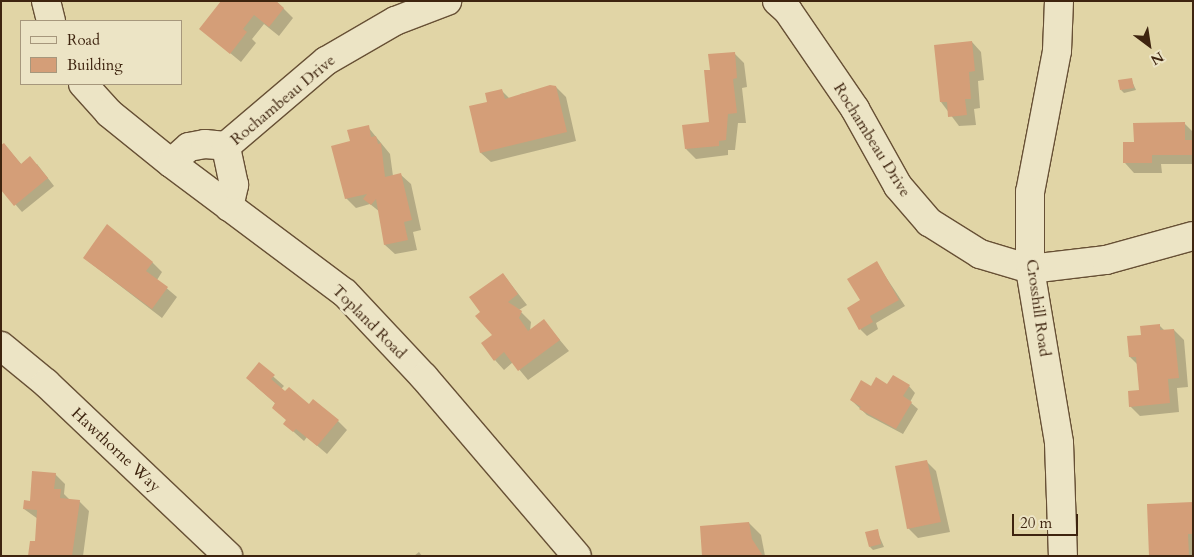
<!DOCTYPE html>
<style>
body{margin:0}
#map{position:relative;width:1194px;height:557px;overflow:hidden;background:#e1d5a6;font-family:Cardo,serif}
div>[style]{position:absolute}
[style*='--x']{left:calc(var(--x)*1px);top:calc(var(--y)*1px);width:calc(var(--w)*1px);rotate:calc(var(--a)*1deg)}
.shadow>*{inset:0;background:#0003}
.building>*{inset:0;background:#d49e78}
.roads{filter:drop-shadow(1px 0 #675035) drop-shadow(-1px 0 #675035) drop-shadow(0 1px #675035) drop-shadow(0 -1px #675035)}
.minor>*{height:28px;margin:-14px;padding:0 14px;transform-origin:14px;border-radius:14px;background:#ece4c5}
span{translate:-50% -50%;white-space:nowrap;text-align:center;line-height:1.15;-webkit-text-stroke:5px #ece4c5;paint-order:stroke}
.street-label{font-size:16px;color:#3e240f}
.frame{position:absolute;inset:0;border:2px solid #3e240f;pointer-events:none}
.legend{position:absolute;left:20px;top:20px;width:162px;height:65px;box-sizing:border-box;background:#ece4c5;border:1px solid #a6977c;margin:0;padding:6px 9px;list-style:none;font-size:15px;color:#3e240f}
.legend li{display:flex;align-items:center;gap:10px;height:25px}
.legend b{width:25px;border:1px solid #a6977c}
.north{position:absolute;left:1124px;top:20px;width:50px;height:50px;-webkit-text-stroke:4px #ece4c5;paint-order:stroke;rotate:149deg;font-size:14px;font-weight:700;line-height:20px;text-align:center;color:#3e240f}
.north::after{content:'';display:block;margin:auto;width:18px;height:22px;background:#3e240f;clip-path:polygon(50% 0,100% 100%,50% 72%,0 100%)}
.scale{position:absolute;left:1012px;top:514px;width:66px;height:22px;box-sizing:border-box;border:2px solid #3e240f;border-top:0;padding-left:6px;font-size:15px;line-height:18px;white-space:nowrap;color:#3e240f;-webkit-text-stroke:4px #ece4c5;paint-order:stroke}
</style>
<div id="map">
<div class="shadow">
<i style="clip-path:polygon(276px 1px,293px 18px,279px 36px,264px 24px,252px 39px,256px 43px,241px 62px,201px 29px)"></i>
<i style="clip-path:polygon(972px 42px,981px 52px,984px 80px,978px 81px,980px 108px,974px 109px,976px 125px,959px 126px,941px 102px)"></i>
<i style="clip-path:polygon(734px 53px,744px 63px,747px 87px,742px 88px,746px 123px,738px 123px,735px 150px,728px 150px,728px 155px,696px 159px,686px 149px,710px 123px,711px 71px)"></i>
<i style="clip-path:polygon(1131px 79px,1136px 90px,1124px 93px,1121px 90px)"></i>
<i style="clip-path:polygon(556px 87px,566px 97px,576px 141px,491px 162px,481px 153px,488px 103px,502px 91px,510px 99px,521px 96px,520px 94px)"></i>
<i style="clip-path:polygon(1185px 124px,1193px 132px,1193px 164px,1161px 164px,1162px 173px,1134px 173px,1125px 163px,1135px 144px)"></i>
<i style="clip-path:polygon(368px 127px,390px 154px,393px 176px,401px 175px,411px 184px,421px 230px,413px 232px,417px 250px,395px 254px,385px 245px,380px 212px,370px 204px,356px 208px,346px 198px,351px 142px)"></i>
<i style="clip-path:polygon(4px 144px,22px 165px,37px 164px,54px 186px,22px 212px,1px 188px)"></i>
<i style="clip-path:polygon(84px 258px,152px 262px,162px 272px,157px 280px,177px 297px,162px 318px)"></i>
<i style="clip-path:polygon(876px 262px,905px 306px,876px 323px,878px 329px,867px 336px,860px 329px,862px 301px)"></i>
<i style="clip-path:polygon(503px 274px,527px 305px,519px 310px,531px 322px,530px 331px,544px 321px,569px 351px,528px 380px,513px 362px,504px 370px,495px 360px,494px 336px,482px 312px)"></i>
<i style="clip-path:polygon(1159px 325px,1165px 331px,1174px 330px,1184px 340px,1188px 387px,1177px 388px,1179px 412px,1140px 416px,1130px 406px,1140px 391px,1138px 365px,1130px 357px,1143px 336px)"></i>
<i style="clip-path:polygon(259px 364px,284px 386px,281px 389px,338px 421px,347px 430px,327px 454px,307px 437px,304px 441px,295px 433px,285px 423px,287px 421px,276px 404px,247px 378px)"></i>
<i style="clip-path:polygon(888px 386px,909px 386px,915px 393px,910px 402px,918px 409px,903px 434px,867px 415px,851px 400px,871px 388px)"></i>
<i style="clip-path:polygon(926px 461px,936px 471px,950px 532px,918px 538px,908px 528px)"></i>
<i style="clip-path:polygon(55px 474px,65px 484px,64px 494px,70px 500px,79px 501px,89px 511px,83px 556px,30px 556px,36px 543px,38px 519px,24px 509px)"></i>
<i style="clip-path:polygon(1193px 504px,1193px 556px,1150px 556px)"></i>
<i style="clip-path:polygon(749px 523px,761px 535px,765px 556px,703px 556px)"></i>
<i style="clip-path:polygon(877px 531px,884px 547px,873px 550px,870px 547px)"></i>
<i style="clip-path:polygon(419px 552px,422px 556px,414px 556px)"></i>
</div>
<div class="building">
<i style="clip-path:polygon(221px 1px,276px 1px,284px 8px,269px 27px,254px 15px,243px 29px,247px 32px,230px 54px,199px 29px)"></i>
<i style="clip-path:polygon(972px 41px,975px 71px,969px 72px,971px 99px,965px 99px,967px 115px,948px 117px,947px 102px,940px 102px,934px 45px)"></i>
<i style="clip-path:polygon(735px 52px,737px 78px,733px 79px,737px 113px,728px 114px,726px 140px,719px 141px,719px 146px,685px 149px,682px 125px,709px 122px,704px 70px,710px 70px,708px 54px)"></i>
<i style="clip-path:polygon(1132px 78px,1134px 88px,1120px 90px,1118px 80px)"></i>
<i style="clip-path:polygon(550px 85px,556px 86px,567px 132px,480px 153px,469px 106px,487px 102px,485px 93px,502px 89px,505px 99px)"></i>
<i style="clip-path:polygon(1185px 122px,1185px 140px,1193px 140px,1193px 155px,1152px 155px,1152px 163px,1123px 163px,1123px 142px,1134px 142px,1133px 123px)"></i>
<i style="clip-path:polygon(369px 125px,371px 137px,376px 136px,378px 144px,381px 143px,385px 177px,401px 173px,412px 220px,404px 222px,408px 240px,384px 245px,376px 199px,371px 205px,363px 199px,367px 194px,345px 199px,331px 146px,350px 141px,347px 130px)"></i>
<i style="clip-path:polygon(4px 143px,21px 164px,30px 156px,48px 178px,14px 206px,1px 190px,1px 145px)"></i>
<i style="clip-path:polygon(107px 224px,153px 262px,146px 271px,168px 287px,152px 309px,83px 258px)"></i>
<i style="clip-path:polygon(877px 261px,899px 300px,870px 316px,873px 322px,859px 330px,847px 308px,860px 300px,847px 279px)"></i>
<i style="clip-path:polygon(503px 273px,518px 294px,508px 302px,522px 311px,519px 318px,528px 331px,544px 319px,560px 340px,518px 371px,504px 352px,494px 361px,481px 343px,492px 335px,475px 316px,480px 312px,469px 297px)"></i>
<i style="clip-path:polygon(1160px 324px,1160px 330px,1174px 329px,1179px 378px,1168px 379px,1170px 403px,1129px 407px,1128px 391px,1139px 390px,1136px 357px,1129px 357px,1127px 336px,1141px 335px,1140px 326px)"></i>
<i style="clip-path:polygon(259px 362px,275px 375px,271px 379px,285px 391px,289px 387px,309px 404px,313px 399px,339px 420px,317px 446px,296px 429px,293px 432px,283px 424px,286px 420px,272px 408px,275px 403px,246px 378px)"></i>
<i style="clip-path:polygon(893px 375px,910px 385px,903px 396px,912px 402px,896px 429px,859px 409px,861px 407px,850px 400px,861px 380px,871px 386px,876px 377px,887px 384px)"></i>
<i style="clip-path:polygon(927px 460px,941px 522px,907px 529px,895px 466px)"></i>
<i style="clip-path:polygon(32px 471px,56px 473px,54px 489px,61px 489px,60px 498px,80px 500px,72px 556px,28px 556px,30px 541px,35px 541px,37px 510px,23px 509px,24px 500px,30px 501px)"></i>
<i style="clip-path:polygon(1193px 502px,1193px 534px,1188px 534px,1189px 556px,1149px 556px,1147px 504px)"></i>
<i style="clip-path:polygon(749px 522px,752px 539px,763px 556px,702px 556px,700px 526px)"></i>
<i style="clip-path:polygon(878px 529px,881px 544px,869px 547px,865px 532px)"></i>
</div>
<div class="roads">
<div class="minor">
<i style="--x:46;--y:1;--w:21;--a:76"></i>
<i style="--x:777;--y:1;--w:15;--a:42"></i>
<i style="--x:788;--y:11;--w:119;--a:55.6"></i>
<i style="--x:855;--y:109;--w:88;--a:60.8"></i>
<i style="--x:898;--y:186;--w:48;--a:49.3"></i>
<i style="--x:929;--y:222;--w:60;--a:32.1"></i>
<i style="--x:980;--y:254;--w:52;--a:16.7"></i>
<i style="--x:1030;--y:269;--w:77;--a:-6.8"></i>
<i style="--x:1106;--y:260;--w:90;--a:-15.4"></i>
<i style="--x:1059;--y:1;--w:50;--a:92.3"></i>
<i style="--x:1057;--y:51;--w:144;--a:100.8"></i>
<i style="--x:1030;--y:192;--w:77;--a:90"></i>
<i style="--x:1030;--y:269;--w:176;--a:80.5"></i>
<i style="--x:1059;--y:443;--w:113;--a:88"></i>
<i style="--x:83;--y:84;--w:39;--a:48"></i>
<i style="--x:109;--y:113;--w:80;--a:38.9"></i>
<i style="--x:171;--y:163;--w:217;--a:36.8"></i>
<i style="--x:345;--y:293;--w:115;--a:46.8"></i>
<i style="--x:424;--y:377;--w:235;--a:49.5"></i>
<i style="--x:171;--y:163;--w:24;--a:-42"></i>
<i style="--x:189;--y:147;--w:16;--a:-11"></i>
<i style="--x:205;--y:144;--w:21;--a:5"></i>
<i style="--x:229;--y:207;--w:23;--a:-77"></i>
<i style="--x:234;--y:185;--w:40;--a:-102"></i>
<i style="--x:226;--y:146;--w:131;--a:-40.4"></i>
<i style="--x:326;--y:61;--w:80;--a:-30.1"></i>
<i style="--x:395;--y:21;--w:56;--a:-21"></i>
<i style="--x:1;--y:346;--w:58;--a:39.4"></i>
<i style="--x:46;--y:383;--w:251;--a:43.5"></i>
</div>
</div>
<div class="street-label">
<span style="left:283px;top:100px;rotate:-40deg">Rochambeau Drive</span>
<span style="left:872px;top:140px;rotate:58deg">Rochambeau Drive</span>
<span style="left:1038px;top:308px;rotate:82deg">Crosshill Road</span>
<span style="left:369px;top:322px;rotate:45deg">Topland Road</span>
<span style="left:116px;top:450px;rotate:43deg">Hawthorne Way</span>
</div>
<div class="frame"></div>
<ul class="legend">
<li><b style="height:6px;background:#ece4c5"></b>Road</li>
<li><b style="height:14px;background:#d49e78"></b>Building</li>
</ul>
<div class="north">N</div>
<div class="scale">20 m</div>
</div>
